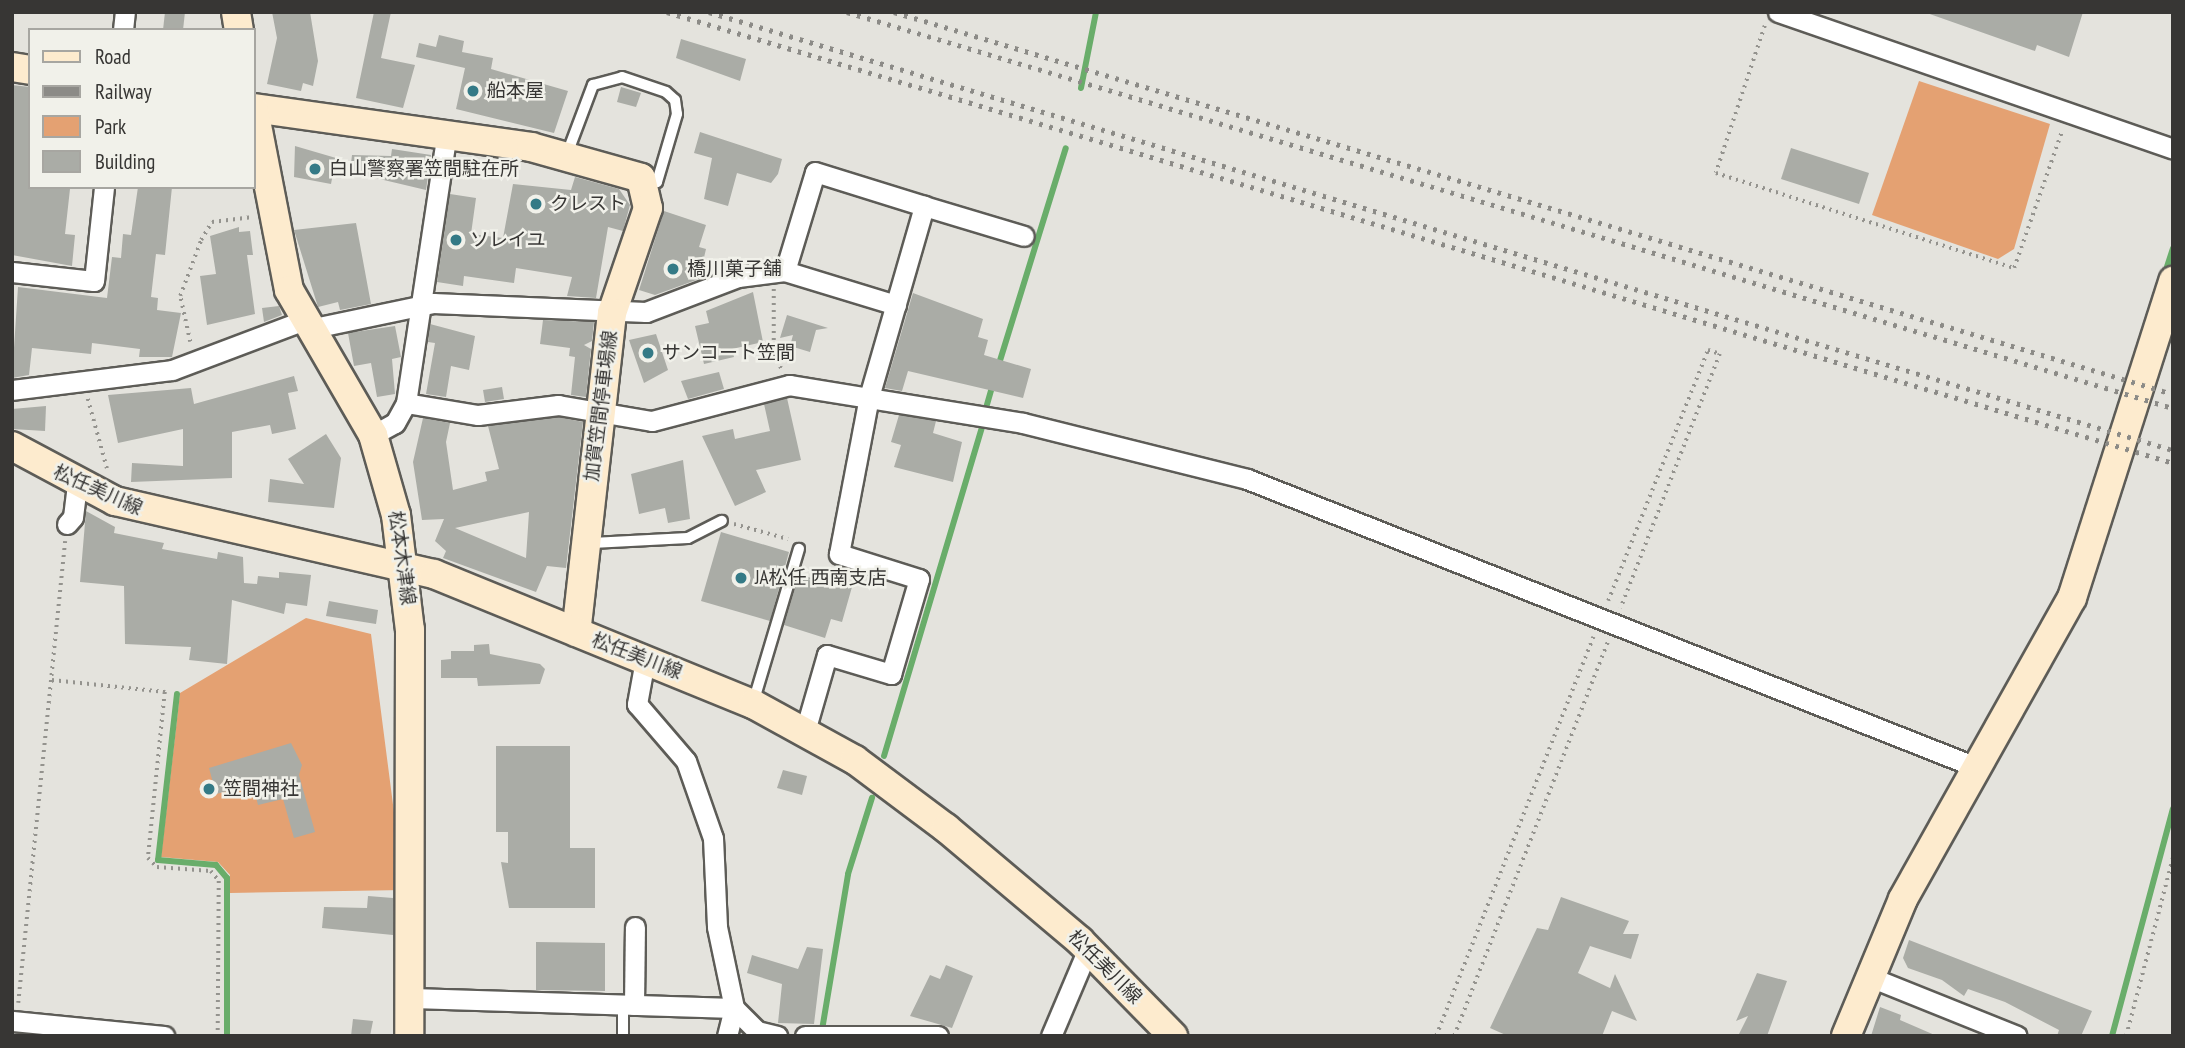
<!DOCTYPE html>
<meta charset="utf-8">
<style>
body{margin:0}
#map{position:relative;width:2185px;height:1048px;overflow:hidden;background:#e4e3dd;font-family:"PT Sans Narrow","Noto Sans JP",sans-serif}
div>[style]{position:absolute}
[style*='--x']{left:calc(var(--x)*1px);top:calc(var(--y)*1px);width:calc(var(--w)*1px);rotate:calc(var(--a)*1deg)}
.green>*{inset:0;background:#e4a172}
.stream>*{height:6px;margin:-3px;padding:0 3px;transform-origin:3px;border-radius:3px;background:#69ad6a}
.building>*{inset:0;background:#aaaca6}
.path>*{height:3.5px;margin-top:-1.75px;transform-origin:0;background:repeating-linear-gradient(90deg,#94938e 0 2px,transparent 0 7px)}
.roads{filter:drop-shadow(2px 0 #5d5c57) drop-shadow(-2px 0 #5d5c57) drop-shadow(0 2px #5d5c57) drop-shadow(0 -2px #5d5c57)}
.lane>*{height:10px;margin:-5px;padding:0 5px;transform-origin:5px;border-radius:5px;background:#fff}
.street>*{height:19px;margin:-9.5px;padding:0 9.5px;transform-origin:9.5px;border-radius:9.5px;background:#fff}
.secondary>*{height:28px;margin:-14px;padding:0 14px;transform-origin:14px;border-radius:14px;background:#fdebce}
.rail>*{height:5px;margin-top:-2.5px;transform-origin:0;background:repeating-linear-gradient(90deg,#8c8b87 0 3.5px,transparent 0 10.5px)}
.dots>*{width:19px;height:19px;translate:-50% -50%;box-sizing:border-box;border:4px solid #f1f1ea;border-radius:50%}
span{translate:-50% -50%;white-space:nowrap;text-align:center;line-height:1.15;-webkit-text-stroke:5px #f1f1ea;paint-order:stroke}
.poi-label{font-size:19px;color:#373634}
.left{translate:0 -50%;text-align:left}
.street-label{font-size:19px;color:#373634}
.frame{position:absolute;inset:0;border:14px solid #373634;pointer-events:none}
.legend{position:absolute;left:28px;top:28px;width:228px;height:161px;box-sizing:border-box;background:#f1f1ea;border:2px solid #a7a6a1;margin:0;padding:9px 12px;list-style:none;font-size:21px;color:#373634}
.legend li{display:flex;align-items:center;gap:14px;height:35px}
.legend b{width:35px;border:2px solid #a7a6a1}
</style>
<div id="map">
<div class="green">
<i style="clip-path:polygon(1919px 81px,2050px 124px,2014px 249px,1998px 259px,1872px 215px)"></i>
<i style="clip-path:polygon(306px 618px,371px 634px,404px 890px,230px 893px,230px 875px,218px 862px,161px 857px,180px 693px)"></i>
</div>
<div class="stream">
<i style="--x:1081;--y:88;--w:77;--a:-78.8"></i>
<i style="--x:2164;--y:276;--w:29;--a:-72"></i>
<i style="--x:998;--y:367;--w:229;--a:-72.8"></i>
<i style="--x:986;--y:408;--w:25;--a:-74"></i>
<i style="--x:177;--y:694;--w:167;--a:96.5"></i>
<i style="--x:158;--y:860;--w:58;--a:4.9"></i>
<i style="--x:216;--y:865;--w:17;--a:50"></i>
<i style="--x:227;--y:878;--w:156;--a:90"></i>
<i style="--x:884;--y:756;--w:347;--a:-73.4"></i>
<i style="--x:822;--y:1030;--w:158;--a:-80.5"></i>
<i style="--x:848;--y:874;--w:80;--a:-72.5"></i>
<i style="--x:2112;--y:1036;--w:235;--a:-75"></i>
</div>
<div class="building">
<i style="clip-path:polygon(165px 12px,185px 12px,183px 30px,163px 30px)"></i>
<i style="clip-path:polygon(272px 12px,310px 12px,318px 61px,313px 86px,303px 83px,301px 91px,267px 84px,277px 38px)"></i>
<i style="clip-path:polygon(374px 12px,391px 12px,381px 58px,415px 65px,403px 108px,356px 98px)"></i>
<i style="clip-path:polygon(1924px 12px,2083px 12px,2069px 57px,2037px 45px,2035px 51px)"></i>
<i style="clip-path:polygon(439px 35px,464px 41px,462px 52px,493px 58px,491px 69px,568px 91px,554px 133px,456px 109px,465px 68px,416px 57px,419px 43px,436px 47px)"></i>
<i style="clip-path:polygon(681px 39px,746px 59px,740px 81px,676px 58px)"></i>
<i style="clip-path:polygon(12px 85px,30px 87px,30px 187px,70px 189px,65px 234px,75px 235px,72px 266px,12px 255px)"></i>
<i style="clip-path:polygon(621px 87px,641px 93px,636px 107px,617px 102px)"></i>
<i style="clip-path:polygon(700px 132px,782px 159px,778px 174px,771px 183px,737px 173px,728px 206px,704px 199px,712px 158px,694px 153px)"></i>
<i style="clip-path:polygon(295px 146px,336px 158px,331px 184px,294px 177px)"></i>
<i style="clip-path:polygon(1791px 148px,1869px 173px,1859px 204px,1781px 179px)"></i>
<i style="clip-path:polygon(392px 149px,431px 155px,426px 190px,350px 172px,352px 155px,391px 156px)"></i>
<i style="clip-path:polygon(575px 177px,619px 189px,630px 205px,623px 231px,608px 227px,596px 298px,567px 296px,572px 277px,516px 268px,514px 283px,464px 276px,463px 286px,437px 282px,450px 194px,476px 198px,471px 234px,503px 238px,513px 184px,571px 190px)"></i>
<i style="clip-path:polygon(138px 187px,172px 187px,165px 255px,156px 254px,151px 297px,158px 298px,157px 310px,181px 313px,172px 357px,139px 357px,140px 349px,92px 343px,91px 354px,32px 348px,29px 375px,12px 378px,18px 287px,107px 298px,112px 257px,121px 258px,123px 234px,131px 235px)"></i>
<i style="clip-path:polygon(664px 211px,706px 225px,699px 247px,706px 249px,699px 279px,655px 295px,639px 290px)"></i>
<i style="clip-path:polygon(356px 223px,371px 304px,340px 310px,338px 302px,318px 307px,294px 230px)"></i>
<i style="clip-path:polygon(239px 227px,239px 232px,250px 231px,253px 255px,247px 255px,255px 314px,207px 325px,200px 276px,216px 274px,210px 236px)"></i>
<i style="clip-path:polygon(753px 292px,763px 342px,732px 349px,734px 357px,704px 364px,695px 326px,709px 323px,706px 311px)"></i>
<i style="clip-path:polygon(913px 293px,983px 319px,978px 337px,988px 340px,984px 355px,1031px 369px,1023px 398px,908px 371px,902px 391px,885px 388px)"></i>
<i style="clip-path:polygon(279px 306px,282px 315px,264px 322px,262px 308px)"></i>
<i style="clip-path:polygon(787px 315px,828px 328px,816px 330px,810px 352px,790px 346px,793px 335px,780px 338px)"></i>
<i style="clip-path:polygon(543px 320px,594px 322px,592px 341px,584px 345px,591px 349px,586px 397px,571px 395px,575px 357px,569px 356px,570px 348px,540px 344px)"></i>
<i style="clip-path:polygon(430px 324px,475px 336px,469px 370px,451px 366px,446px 397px,426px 394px,435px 343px,428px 342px)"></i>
<i style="clip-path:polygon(395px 326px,401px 357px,392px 359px,395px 394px,377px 397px,371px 363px,354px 366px,348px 333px)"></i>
<i style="clip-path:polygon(656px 334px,668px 370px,644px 383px,629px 340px)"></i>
<i style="clip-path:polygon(719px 372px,724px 389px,688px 399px,681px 381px)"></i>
<i style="clip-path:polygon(294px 376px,298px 391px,288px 393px,296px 429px,272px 434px,270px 425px,232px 432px,232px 478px,131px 482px,132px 463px,183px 466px,183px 429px,118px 443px,108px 395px,191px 388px,194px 404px)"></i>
<i style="clip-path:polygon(502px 387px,504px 399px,485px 402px,483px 390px)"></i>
<i style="clip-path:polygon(787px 398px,801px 460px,756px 470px,766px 492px,735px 506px,702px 436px,733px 429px,735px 439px,770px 431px,764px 404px)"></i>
<i style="clip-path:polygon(46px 406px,45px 431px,12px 429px,12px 409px)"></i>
<i style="clip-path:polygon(899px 415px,936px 421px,933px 433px,962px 442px,953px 482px,894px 467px,901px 445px,891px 442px)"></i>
<i style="clip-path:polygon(evenodd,558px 417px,583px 422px,566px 568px,547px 566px,536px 592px,443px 558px,446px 551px,435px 541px,444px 519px,422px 520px,413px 462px,423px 418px,450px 423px,446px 442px,453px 490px,487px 481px,485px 472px,499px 469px,488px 426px,558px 417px,529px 512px,526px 558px,455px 528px,529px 512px)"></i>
<i style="clip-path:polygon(326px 434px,341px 458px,334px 508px,268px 502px,270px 479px,304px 484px,288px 459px)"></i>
<i style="clip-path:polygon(683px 460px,690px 519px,668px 523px,665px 508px,639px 514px,631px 474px)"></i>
<i style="clip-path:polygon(86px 511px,115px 527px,114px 533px,164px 543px,162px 549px,217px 559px,218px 552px,243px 557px,244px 583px,257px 584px,258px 576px,279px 578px,279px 572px,311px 575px,307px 606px,286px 603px,284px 614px,232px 600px,227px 664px,189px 660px,191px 647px,125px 644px,124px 586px,80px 582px)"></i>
<i style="clip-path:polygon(721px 532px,789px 552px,770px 621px,701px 601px)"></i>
<i style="clip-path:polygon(799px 575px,852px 587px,842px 622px,831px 619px,825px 638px,784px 625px)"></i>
<i style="clip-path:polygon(329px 601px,378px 610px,376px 624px,326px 616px)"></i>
<i style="clip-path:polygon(489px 644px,490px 654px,540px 664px,545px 669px,540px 684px,478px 686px,477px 678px,441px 678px,441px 660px,451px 659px,451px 651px,474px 651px,474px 645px)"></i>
<i style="clip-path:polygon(291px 743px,302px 765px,299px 775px,315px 832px,294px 838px,283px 799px,258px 805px,253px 785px,216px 794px,209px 768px)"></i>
<i style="clip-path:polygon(496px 746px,570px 746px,570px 848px,595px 848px,595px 908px,509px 908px,501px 862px,508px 863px,508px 832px,496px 832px)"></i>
<i style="clip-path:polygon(783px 770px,807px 776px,802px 795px,777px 788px)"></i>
<i style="clip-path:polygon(368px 896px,393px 898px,393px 935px,322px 928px,324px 907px,367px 908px)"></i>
<i style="clip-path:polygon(1561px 897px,1629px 921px,1623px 934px,1639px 934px,1631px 959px,1590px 946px,1578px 973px,1610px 988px,1615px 974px,1637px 1021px,1612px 1011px,1602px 1036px,1508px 1036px,1490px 1028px,1537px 928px,1548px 930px)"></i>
<i style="clip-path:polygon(1909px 940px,2092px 1011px,2081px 1036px,2057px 1036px,2059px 1030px,2005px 1002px,1968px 989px,1964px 996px,1942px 980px,1908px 968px,1903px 958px)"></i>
<i style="clip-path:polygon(536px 942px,605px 943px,605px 991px,536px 990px)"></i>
<i style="clip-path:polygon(807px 947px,823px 949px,814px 1024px,778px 1023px,782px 984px,747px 973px,752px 955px,798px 969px)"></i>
<i style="clip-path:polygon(946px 965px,973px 976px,952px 1028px,910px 1016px,930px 975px,940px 979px)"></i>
<i style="clip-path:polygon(1757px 973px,1787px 981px,1767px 1036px,1738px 1036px,1748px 1016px,1736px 1021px)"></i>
<i style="clip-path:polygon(1880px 1007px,1901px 1015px,1900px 1020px,1937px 1036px,1871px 1036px)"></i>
<i style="clip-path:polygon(353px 1019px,373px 1021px,370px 1036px,351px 1036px)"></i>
</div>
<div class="path">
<i style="--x:1765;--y:26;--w:155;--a:108.4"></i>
<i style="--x:1716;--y:173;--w:313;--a:17.7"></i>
<i style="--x:2014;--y:268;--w:145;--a:-70.7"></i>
<i style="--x:774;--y:289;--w:65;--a:90"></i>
<i style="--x:774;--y:354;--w:16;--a:63"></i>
<i style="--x:190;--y:342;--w:47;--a:-102.3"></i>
<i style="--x:180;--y:296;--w:60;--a:-69.4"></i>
<i style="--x:201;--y:240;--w:21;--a:-59"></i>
<i style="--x:212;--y:222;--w:39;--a:-7"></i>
<i style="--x:88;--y:399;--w:72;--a:74.6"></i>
<i style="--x:734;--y:524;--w:56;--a:15.5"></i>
<i style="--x:1608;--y:601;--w:270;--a:-68.3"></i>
<i style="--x:1708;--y:350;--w:13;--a:18"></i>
<i style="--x:1720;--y:354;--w:273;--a:111.3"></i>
<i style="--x:52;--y:680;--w:114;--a:6.1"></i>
<i style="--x:165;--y:692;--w:167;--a:95.8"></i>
<i style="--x:148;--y:858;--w:13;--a:45"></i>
<i style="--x:157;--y:867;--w:54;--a:4.2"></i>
<i style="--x:211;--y:871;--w:13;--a:51"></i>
<i style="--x:219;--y:881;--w:155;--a:90.4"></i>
<i style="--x:18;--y:1003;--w:464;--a:-84.2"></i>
<i style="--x:1436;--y:1036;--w:429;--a:-68.5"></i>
<i style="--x:1454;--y:1036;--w:423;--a:-68.7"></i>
<i style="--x:2126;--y:1036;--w:185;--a:-75.3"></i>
</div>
<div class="roads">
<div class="lane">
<i style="--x:567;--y:154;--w:74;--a:-69.4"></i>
<i style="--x:593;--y:85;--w:30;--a:-15"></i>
<i style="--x:622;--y:77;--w:46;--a:18.8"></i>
<i style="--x:666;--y:92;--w:12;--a:42"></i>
<i style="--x:675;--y:100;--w:14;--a:82"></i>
<i style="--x:677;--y:114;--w:71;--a:106.4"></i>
<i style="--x:657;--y:182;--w:13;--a:162"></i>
<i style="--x:592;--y:543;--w:96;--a:-3"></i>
<i style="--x:688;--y:538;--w:38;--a:-27"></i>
<i style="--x:753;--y:703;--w:161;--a:-73.4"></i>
<i style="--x:623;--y:1036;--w:31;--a:-90"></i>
</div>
<div class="street">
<i style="--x:1778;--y:12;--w:418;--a:19.1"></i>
<i style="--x:123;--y:30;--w:18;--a:-84"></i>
<i style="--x:12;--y:272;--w:82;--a:6.3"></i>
<i style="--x:94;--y:281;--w:95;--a:-83.9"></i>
<i style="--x:896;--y:305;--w:116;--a:-163"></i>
<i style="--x:785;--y:271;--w:103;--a:-73.1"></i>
<i style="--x:815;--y:172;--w:114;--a:17.3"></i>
<i style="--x:309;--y:329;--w:127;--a:-11.8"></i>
<i style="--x:433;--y:303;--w:213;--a:2.4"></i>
<i style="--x:646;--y:312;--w:98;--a:-20.8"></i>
<i style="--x:738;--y:277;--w:47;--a:-7.3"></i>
<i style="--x:12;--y:390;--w:161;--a:-7.1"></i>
<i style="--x:172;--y:370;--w:141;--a:-20.7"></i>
<i style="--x:406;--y:403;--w:73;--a:9.5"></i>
<i style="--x:478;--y:415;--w:81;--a:-7.1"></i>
<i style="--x:558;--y:405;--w:95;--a:9.7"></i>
<i style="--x:652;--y:421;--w:142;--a:-14.7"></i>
<i style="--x:789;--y:385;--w:237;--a:9.2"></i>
<i style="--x:1023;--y:423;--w:231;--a:14"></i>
<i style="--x:1247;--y:479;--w:784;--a:21.56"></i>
<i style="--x:373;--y:435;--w:25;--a:-29"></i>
<i style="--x:395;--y:423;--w:23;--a:-61"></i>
<i style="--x:406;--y:403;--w:269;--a:-81.4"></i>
<i style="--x:67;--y:524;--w:9;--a:-49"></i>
<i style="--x:73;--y:517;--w:33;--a:-83"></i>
<i style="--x:645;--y:660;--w:45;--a:100.3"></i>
<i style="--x:637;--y:704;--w:75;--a:49.3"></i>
<i style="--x:686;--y:761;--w:82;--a:70.7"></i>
<i style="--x:713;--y:838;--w:89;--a:87.4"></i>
<i style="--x:717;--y:927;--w:83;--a:78.1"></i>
<i style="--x:734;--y:1008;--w:29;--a:104"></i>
<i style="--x:805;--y:731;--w:79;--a:-73.9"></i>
<i style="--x:827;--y:655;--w:67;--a:16.5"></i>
<i style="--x:891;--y:674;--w:99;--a:-73.6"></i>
<i style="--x:919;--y:579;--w:84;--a:-162.6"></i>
<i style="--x:839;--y:554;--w:160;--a:-79.2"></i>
<i style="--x:869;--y:397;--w:199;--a:-73.9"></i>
<i style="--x:924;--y:206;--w:104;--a:16.7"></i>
<i style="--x:1870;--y:977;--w:158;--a:21.9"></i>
<i style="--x:412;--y:998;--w:322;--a:1.8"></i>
<i style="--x:734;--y:1008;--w:33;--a:45"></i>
<i style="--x:757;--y:1031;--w:21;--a:14"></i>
<i style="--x:634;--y:1005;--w:78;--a:-89.3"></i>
<i style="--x:12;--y:1021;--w:153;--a:5.6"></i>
<i style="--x:805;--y:1036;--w:133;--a:0"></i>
<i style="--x:1051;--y:1036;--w:95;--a:-67"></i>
</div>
<div class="secondary">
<i style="--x:236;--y:12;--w:18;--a:81"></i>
<i style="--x:12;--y:67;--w:18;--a:9"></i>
<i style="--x:254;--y:108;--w:280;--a:8"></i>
<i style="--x:531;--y:147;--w:114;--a:15.7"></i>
<i style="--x:641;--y:178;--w:31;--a:77"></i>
<i style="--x:648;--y:208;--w:111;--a:108.9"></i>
<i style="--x:612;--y:313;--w:321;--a:96.4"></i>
<i style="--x:254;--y:110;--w:183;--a:79"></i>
<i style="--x:289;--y:290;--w:168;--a:59.9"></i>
<i style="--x:373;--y:435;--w:83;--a:74"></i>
<i style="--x:396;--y:515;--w:116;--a:83.1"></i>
<i style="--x:410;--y:630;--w:406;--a:90.1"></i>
<i style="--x:12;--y:446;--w:117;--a:28.1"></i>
<i style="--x:115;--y:501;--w:327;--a:12.9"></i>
<i style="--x:434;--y:574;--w:344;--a:22.2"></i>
<i style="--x:753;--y:704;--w:116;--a:28.8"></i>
<i style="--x:855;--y:760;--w:114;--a:36.8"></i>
<i style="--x:946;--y:828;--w:175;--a:40.1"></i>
<i style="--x:1080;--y:941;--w:133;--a:45.6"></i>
<i style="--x:1846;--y:1036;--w:148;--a:-67.4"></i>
<i style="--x:1903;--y:899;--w:345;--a:-60.7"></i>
<i style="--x:2072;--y:598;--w:333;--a:-72.3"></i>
</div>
</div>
<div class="rail">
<i style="--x:667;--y:12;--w:1572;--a:16.67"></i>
<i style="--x:709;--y:12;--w:1528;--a:16.66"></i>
<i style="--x:847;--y:12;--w:1384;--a:16.63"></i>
<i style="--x:894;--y:12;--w:1335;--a:16.63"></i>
</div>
<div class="dots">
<i style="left:473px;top:91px;background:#347a86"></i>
<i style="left:315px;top:169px;background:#347a86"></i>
<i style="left:536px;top:204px;background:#347a86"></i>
<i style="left:456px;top:240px;background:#347a86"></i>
<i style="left:673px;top:269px;background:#347a86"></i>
<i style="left:648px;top:353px;background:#347a86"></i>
<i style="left:741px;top:578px;background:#347a86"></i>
<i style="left:209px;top:789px;background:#347a86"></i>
</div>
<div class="poi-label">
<span class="left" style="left:487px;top:91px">船本屋</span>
<span class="left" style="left:329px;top:169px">白山警察署笠間駐在所</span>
<span class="left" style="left:550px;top:204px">クレスト</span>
<span class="left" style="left:470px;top:240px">ソレイユ</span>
<span class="left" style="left:687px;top:269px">橋川菓子舗</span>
<span class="left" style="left:662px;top:353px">サンコート笠間</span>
<span class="left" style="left:755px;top:578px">JA松任 西南支店</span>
<span class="left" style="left:223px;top:789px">笠間神社</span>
</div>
<div class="street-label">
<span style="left:601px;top:406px;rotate:-83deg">加賀笠間停車場線</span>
<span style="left:98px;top:490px;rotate:24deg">松任美川線</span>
<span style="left:402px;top:558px;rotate:82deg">松本木津線</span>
<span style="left:637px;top:656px;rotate:21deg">松任美川線</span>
<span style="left:1105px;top:967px;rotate:45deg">松任美川線</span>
</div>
<div class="frame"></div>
<ul class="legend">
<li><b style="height:9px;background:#fdebce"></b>Road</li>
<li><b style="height:9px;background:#8c8b87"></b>Railway</li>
<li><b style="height:19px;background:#e4a172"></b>Park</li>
<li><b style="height:19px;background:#aaaca6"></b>Building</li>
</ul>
</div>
